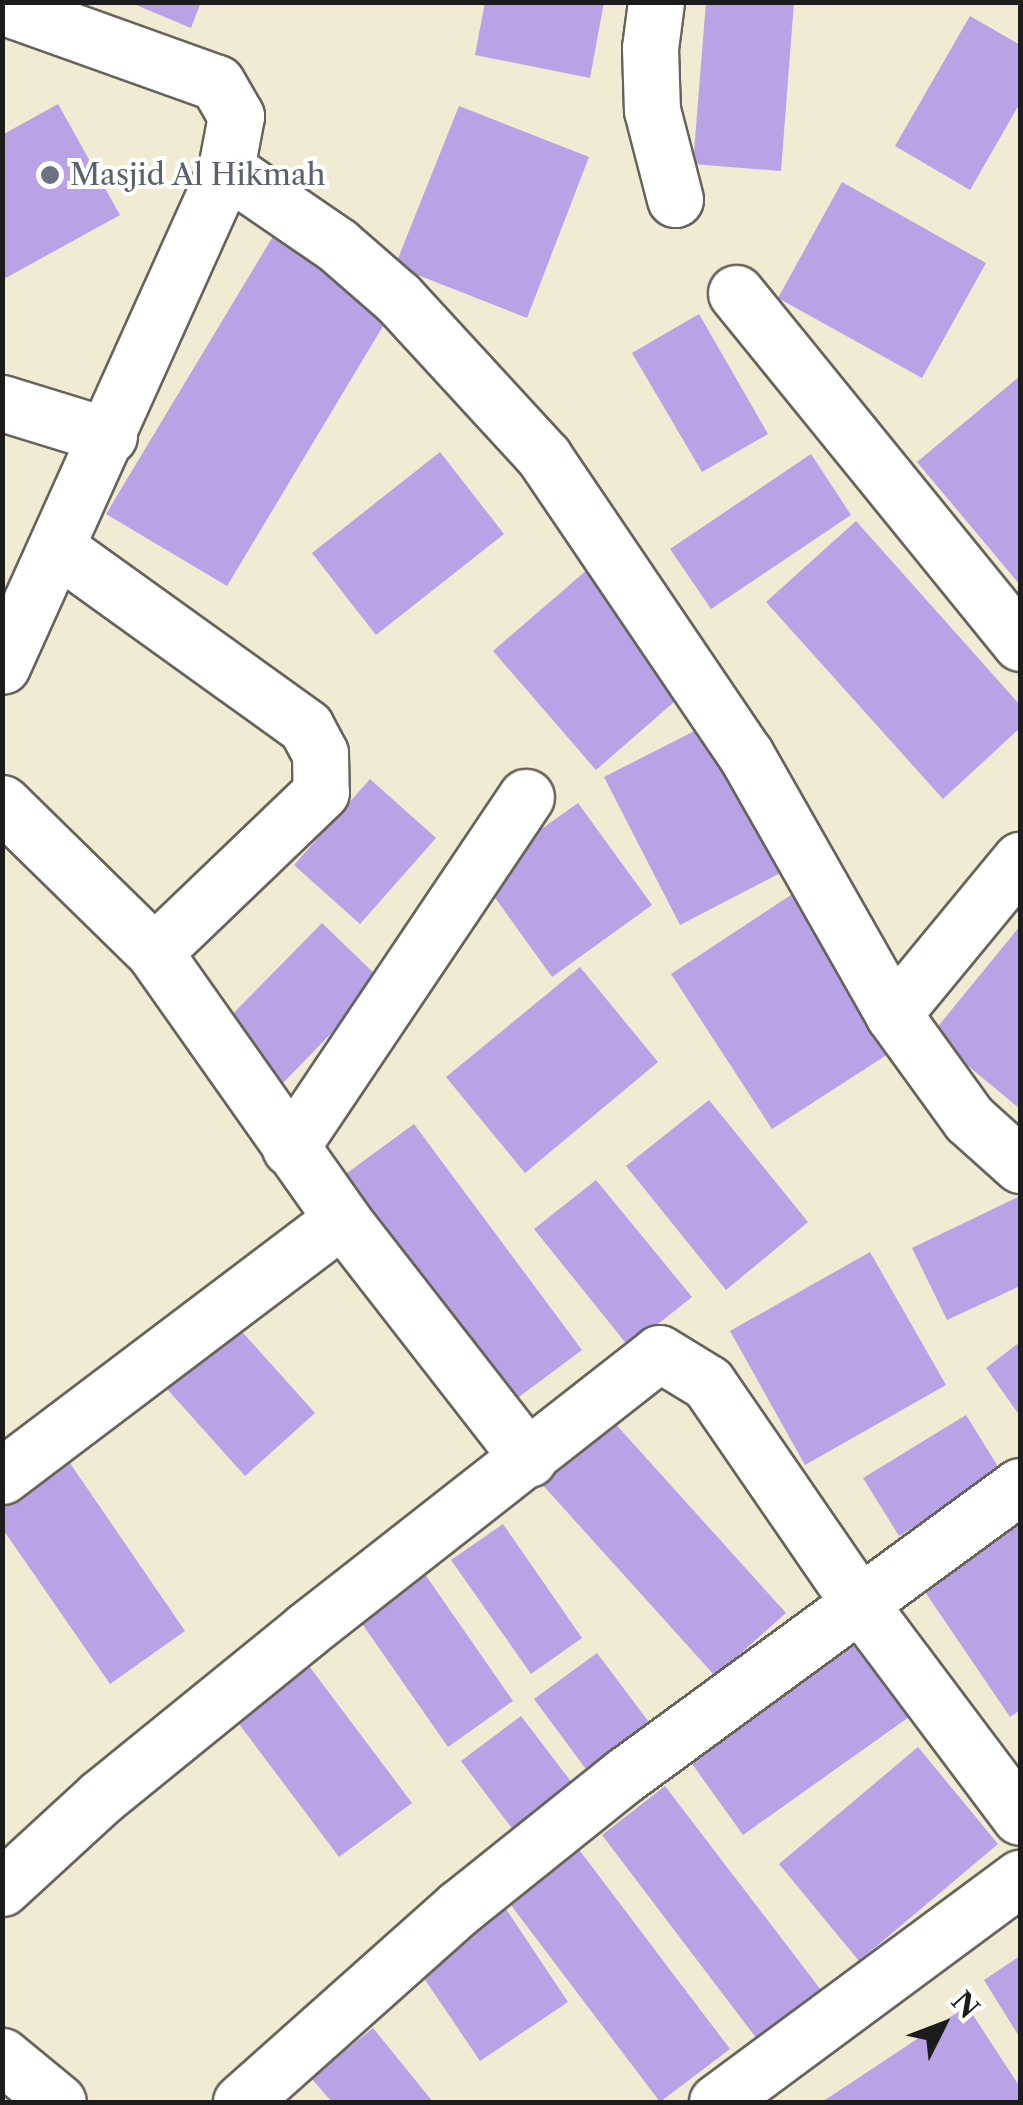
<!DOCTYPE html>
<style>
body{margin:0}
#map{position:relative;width:1023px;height:2105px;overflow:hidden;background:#f1ebd4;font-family:"Libre Caslon Text",serif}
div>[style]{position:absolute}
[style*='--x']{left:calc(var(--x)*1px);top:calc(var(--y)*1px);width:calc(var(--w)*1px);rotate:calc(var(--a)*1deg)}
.building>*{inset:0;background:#b9a2e5}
.roads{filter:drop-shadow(2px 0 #67645c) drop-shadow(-2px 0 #67645c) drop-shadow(0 2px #67645c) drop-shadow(0 -2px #67645c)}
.minor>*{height:55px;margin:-27.5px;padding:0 27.5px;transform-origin:27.5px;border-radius:27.5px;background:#fff}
.dots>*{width:28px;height:28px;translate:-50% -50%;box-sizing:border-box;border:5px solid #fff;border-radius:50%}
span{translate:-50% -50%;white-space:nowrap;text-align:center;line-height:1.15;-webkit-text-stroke:8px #fff;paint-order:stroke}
.worship-label{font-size:30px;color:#5b616d}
.left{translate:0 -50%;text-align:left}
.frame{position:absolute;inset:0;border:5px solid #1c1c1c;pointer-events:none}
.north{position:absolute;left:893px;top:1975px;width:100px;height:100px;-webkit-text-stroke:8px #fff;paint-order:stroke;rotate:48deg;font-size:28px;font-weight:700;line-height:40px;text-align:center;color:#1c1c1c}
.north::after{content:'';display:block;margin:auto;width:35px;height:45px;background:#1c1c1c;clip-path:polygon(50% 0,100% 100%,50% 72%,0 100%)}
</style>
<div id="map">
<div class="building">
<i style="clip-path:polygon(129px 2px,201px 2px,191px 28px)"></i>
<i style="clip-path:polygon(485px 2px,604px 2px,590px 78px,475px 55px)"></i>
<i style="clip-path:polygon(706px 2px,794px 2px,781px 171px,693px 164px)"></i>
<i style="clip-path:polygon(970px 16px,1020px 45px,1020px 103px,970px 190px,895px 146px)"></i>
<i style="clip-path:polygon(58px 104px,120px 215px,2px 280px,2px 135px)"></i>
<i style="clip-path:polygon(459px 106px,589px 157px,527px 318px,395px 266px)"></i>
<i style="clip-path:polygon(842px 182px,986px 263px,922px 378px,778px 298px)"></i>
<i style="clip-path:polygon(275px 233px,395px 306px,227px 586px,106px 514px)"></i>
<i style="clip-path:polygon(699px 314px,768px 434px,702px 472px,632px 353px)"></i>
<i style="clip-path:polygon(1020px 376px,1020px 585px,917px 462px)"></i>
<i style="clip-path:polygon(440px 452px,504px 534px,376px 635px,312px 553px)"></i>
<i style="clip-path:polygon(811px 454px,851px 515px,711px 609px,670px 549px)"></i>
<i style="clip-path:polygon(856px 521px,1020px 705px,1020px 728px,943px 799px,766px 602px)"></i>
<i style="clip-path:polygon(595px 563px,697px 682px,596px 770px,493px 651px)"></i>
<i style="clip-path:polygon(714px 721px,790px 868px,680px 925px,604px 777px)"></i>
<i style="clip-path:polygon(370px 779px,436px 838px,360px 924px,294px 865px)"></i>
<i style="clip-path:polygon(578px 803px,652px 905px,552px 977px,478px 874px)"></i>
<i style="clip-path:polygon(797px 891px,899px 1047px,772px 1129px,671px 974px)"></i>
<i style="clip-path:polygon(322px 923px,382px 981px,281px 1085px,221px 1026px)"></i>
<i style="clip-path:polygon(1020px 926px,1020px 1109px,931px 1035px)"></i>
<i style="clip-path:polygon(580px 967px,658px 1062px,525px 1173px,446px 1077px)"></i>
<i style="clip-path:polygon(709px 1100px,808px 1222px,726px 1290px,626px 1166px)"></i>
<i style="clip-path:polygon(414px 1124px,582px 1350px,504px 1408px,336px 1181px)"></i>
<i style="clip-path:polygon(596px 1180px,692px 1297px,629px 1347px,534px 1229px)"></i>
<i style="clip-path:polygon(1020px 1196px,1020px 1286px,947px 1320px,912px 1248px)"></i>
<i style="clip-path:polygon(870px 1252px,946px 1385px,805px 1465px,730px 1331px)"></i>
<i style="clip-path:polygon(229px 1317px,315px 1413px,245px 1476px,159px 1380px)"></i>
<i style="clip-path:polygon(1020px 1342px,1020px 1416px,986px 1368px)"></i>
<i style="clip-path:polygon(602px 1409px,786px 1613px,715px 1676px,531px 1472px)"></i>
<i style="clip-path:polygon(966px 1415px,1002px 1473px,899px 1536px,863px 1478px)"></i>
<i style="clip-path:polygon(63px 1453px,185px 1631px,110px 1684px,2px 1528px,2px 1496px)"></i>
<i style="clip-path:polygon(1020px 1514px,1020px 1710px,1010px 1717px,919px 1583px)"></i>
<i style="clip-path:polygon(503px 1524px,582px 1638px,531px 1674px,451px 1560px)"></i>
<i style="clip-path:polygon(422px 1570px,513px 1701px,448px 1747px,356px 1615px)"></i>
<i style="clip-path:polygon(851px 1636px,909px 1717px,743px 1835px,685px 1754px)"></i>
<i style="clip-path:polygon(597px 1653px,657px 1733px,594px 1780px,534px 1699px)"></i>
<i style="clip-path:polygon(300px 1654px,412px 1803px,339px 1857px,227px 1708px)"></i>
<i style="clip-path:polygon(521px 1716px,576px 1788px,517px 1835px,461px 1761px)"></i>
<i style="clip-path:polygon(918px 1747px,998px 1844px,859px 1961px,779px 1864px)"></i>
<i style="clip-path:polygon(665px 1786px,821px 1990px,757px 2039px,602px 1835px)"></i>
<i style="clip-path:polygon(577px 1847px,730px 2049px,660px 2102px,507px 1900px)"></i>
<i style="clip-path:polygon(502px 1903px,568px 2002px,480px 2061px,413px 1962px)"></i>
<i style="clip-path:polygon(1020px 1956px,1020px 2038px,984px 1980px)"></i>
<i style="clip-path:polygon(967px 2006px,1020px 2087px,1020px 2102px,822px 2102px)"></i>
<i style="clip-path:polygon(373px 2028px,433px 2102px,332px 2102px,311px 2078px)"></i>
</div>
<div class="roads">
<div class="minor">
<i style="--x:656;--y:2;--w:46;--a:97.4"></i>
<i style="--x:650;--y:48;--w:62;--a:88.2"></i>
<i style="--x:652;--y:110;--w:92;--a:75.5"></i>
<i style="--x:2;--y:6;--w:228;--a:19.7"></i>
<i style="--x:217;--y:83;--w:38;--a:60"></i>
<i style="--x:236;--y:116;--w:54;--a:100.7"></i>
<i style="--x:226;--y:169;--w:545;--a:114.26"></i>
<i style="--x:226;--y:169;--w:135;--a:34.4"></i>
<i style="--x:337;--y:245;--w:81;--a:41"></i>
<i style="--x:398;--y:298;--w:216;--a:47.4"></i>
<i style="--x:544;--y:457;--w:360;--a:55.9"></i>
<i style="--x:746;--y:755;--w:298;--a:60.4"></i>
<i style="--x:893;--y:1014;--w:130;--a:54.1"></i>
<i style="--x:969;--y:1119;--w:69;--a:42"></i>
<i style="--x:736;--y:293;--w:451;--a:50.9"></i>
<i style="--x:2;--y:403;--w:112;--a:17.1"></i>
<i style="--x:60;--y:550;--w:303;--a:35.7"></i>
<i style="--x:306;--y:727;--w:30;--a:62"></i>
<i style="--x:320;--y:753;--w:39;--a:89"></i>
<i style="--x:321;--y:792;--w:231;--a:136.2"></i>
<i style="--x:2;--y:803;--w:213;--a:44.4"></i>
<i style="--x:154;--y:952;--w:327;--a:54.8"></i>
<i style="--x:342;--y:1219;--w:304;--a:52.1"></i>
<i style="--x:893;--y:1014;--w:200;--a:-50.5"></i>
<i style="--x:290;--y:1148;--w:423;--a:-56.1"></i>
<i style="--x:2;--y:1476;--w:426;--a:-37.1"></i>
<i style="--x:2;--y:1888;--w:134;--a:-42.6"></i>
<i style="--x:101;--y:1797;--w:263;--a:-39.1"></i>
<i style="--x:305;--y:1631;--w:450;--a:-38.1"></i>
<i style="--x:659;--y:1353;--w:57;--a:31.5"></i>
<i style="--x:708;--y:1383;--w:263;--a:55.5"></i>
<i style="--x:857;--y:1600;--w:271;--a:53.1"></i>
<i style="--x:2;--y:2056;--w:72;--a:39.4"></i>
<i style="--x:241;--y:2102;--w:293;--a:-41.7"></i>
<i style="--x:460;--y:1907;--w:211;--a:-38.7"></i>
<i style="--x:625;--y:1775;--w:489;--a:-36.2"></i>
<i style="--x:717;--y:2102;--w:377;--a:-36.5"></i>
</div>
</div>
<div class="dots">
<i style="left:50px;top:175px;background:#6b7280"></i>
</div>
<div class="worship-label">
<span class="left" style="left:70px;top:175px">Masjid Al Hikmah</span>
</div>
<div class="frame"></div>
<div class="north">N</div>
</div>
